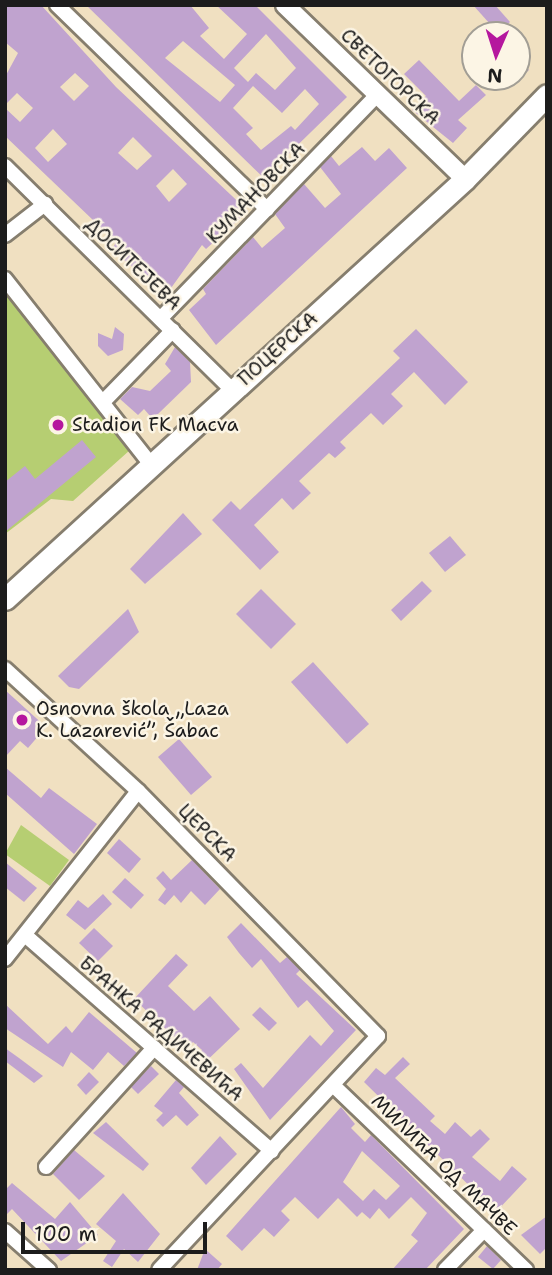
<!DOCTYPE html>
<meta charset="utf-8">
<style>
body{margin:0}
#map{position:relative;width:552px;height:1275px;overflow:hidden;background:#f0e0c1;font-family:"Shantell Sans",sans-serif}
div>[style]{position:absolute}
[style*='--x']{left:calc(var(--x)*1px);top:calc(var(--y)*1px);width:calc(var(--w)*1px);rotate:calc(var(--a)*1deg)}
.green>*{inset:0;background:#b6ce72}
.building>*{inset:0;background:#c0a3cf}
.roads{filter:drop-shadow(2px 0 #867e6e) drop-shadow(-2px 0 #867e6e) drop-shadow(0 2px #867e6e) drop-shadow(0 -2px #867e6e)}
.minor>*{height:14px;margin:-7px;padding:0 7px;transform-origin:7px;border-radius:7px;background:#fff}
.tertiary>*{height:18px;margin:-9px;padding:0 9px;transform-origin:9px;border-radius:9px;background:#fff}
.secondary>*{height:21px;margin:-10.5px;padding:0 10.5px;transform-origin:10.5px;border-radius:10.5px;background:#fff}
.dots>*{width:19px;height:19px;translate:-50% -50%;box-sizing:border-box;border:4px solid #fcf5e5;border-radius:50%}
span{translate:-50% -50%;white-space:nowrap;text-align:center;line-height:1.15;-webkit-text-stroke:5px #fcf5e5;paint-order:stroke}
.street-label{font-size:19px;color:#1c1c1c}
.poi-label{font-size:19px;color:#1c1c1c}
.left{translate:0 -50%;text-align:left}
.frame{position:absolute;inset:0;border:7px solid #1c1c1c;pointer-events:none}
.north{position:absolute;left:461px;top:21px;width:70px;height:70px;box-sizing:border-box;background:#fcf5e5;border:2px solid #a29e95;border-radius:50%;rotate:183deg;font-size:19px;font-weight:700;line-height:28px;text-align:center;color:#1c1c1c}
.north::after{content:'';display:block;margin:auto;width:24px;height:32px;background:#b5179e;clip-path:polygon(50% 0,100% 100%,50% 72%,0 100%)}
.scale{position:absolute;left:21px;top:1222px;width:186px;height:32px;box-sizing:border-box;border:4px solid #1c1c1c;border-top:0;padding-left:9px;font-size:21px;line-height:24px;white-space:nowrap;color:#1c1c1c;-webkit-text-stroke:5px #fcf5e5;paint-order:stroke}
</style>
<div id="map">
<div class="green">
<i style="clip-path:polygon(5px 290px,130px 450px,73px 501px,51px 499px,5px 534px)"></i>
<i style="clip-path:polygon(21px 825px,69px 860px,50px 886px,5px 854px)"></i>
</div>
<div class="building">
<i style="clip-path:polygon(evenodd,5px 5px,41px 5px,116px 87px,248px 211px,206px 249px,202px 245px,166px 295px,112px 250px,116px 242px,5px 136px,5px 108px,20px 122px,33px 108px,17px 93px,5px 105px,5px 77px,18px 53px,5px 42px,5px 5px,75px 73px,89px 86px,74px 101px,60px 87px,75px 73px,5px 5px,53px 129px,67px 144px,48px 162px,35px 148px,53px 129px,5px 5px,133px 137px,152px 156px,137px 170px,118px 153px,133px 137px,5px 5px,173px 169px,187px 184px,169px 202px,156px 186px,173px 169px)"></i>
<i style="clip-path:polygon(evenodd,86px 5px,190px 5px,209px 28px,200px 36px,224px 59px,247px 34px,216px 5px,255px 5px,347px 97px,274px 168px,279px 174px,270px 184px,86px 5px,266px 34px,296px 68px,275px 90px,256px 73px,248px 82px,234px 68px,266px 34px,86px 5px,183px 41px,235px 85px,220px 102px,165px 58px,183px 41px,86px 5px,253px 86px,282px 113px,305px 89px,319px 104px,295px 130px,291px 126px,261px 150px,246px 134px,253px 128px,233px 108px,253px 86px)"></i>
<i style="clip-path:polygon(473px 5px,495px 5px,510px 22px,498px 33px)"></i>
<i style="clip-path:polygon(517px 56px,529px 70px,507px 89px,497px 77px,517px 77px)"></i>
<i style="clip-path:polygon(419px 60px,459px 101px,476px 85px,486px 95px,458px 120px,467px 128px,453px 143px,412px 110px,426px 96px,404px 74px)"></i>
<i style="clip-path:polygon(362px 147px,375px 161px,389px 148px,407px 168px,216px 345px,189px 310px,206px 294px,203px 289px,253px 237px,262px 248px,285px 228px,275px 214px,304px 184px,325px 208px,341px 194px,320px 167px,331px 156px,339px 166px)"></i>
<i style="clip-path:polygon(115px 327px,124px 334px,123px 350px,108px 356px,98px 346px,98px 333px,112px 339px)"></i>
<i style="clip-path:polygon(416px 329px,468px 382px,445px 405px,414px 372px,391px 394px,403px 406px,383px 425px,371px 413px,340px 442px,346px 448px,335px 458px,329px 453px,299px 481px,311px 493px,293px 510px,282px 498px,254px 525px,279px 552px,260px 570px,212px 520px,231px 501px,240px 510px,400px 358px,393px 351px)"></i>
<i style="clip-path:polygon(175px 347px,190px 362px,191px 382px,158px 414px,151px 417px,144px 409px,138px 415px,120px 399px,132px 387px,150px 391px,171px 371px,165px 364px)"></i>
<i style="clip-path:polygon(82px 440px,96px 457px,5px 532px,5px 482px,25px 466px,35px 479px)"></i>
<i style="clip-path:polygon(183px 513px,202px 534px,145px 584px,130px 569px)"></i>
<i style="clip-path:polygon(450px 536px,466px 555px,445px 572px,429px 553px)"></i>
<i style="clip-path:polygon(422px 581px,432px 591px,401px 621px,391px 610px)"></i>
<i style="clip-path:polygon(261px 589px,296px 624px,271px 649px,236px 614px)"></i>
<i style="clip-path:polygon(128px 609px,139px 632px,79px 689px,69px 687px,58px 676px)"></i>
<i style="clip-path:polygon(313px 662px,369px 724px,347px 744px,291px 682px)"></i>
<i style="clip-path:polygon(5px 690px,46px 727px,28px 748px,20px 741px,5px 757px)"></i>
<i style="clip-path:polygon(179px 739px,212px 777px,191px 795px,158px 757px)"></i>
<i style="clip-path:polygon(5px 767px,41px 798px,49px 788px,97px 824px,74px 854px,5px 793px)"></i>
<i style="clip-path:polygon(119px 839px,141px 859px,129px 873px,107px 853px)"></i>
<i style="clip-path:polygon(192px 860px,220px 889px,205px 905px,191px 891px,181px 903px,174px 895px,165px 905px,158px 900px,166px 889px,156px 878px,163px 871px,171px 880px)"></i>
<i style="clip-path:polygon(5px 862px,37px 888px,24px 902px,5px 887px)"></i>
<i style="clip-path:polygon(125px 878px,144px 895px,131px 909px,112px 892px)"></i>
<i style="clip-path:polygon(103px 894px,112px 904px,85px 930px,66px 915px,78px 900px,88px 908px)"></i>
<i style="clip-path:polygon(241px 923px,280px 963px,287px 957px,300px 970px,296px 974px,356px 1030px,270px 1120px,234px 1069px,241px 1063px,263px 1088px,310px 1035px,321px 1046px,334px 1031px,307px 1000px,298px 1008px,261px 959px,252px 968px,239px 953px,227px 937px)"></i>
<i style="clip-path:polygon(94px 928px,113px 946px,98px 961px,79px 943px)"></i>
<i style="clip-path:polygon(176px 954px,188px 965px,168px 986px,194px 1011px,210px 996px,240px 1029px,200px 1067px,193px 1060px,202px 1050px,193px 1042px,186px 1048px,134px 999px)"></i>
<i style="clip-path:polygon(5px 1004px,48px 1044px,66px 1026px,72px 1033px,89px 1012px,137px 1053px,124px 1066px,108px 1052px,93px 1070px,71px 1052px,63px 1067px,5px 1028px)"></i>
<i style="clip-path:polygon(260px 1007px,277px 1023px,269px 1031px,252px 1015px)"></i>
<i style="clip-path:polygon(5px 1048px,19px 1058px,43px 1076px,34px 1083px,5px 1061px)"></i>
<i style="clip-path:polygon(403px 1057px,410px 1064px,395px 1078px,435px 1116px,430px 1121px,445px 1134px,455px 1122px,471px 1137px,480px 1129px,490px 1139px,472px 1157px,500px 1181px,512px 1166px,527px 1179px,496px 1212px,364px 1082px,376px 1068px,385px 1075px)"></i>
<i style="clip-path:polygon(151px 1066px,159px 1074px,138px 1094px,131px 1087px)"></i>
<i style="clip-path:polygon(89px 1072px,99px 1082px,86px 1095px,77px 1085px)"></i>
<i style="clip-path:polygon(176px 1080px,184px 1087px,179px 1093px,199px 1115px,187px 1126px,176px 1115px,163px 1127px,156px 1120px,163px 1113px,154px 1106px)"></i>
<i style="clip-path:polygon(evenodd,341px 1107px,355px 1124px,351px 1128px,365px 1142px,371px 1135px,464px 1229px,425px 1270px,392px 1270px,418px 1241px,411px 1235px,427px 1213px,411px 1197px,389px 1219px,379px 1208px,370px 1219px,362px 1212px,357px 1217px,338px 1198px,318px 1219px,295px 1197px,281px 1211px,290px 1220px,274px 1237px,264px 1228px,242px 1251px,226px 1236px,341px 1107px,362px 1151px,400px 1186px,386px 1200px,374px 1189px,363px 1201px,343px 1182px,362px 1151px)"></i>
<i style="clip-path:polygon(106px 1122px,149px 1164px,143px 1171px,93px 1133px)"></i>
<i style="clip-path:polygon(220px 1136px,237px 1154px,206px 1185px,191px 1168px)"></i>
<i style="clip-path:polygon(74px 1150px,105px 1176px,79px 1200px,53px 1174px)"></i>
<i style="clip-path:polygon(12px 1183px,55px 1219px,70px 1202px,98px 1235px,61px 1261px,12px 1209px,5px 1216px,5px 1190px)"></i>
<i style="clip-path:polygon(123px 1193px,160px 1234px,138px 1262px,124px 1249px,112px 1267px,103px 1261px,116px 1241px,96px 1224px)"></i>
<i style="clip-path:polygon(547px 1216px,547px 1247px,540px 1254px,521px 1235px)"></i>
<i style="clip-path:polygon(487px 1246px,501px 1260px,493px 1269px,478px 1257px)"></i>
<i style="clip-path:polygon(205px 1249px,222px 1264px,217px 1270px,197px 1270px)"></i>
</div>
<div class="roads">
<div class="minor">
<i style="--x:57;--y:5;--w:293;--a:44.2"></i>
<i style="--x:5;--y:166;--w:319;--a:44.6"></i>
<i style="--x:5;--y:235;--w:51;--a:-37.8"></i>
<i style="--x:5;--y:279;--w:234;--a:51.8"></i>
<i style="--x:161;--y:318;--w:312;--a:-45.9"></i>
<i style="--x:103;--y:402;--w:100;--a:-45.8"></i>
<i style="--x:5;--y:669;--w:180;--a:42.5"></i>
<i style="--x:138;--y:791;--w:343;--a:45.6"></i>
<i style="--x:378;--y:1036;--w:320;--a:133.1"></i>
<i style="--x:25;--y:935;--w:328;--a:41.2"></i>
<i style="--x:5;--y:959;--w:214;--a:-51.6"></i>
<i style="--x:335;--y:1087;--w:265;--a:43.8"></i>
<i style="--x:46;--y:1167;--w:161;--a:-47.8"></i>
<i style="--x:5;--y:1231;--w:59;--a:41.6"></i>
<i style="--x:445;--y:1270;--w:56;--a:-45.7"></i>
</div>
<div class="tertiary">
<i style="--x:285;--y:5;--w:250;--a:44"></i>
</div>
<div class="secondary">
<i style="--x:5;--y:599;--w:623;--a:-42.4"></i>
<i style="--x:465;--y:179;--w:117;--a:-45.7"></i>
</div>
</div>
<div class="dots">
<i style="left:58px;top:425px;background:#b5179e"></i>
<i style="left:22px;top:720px;background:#b5179e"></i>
</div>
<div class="street-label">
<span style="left:390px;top:77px;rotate:44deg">СВЕТОГОРСКА</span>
<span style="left:256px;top:193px;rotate:-46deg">КУМАНОВСКА</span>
<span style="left:133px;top:264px;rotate:44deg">ДОСИТЕЈЕВА</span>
<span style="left:278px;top:349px;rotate:-42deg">ПОЦЕРСКА</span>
<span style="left:207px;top:833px;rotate:45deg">ЦЕРСКА</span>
<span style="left:161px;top:1029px;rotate:41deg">БРАНКА РАДИЧЕВИЋА</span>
<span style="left:444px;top:1165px;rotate:44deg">МИЛИЋА ОД МАЧВЕ</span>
</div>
<div class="poi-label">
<span class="left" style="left:72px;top:425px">Stadion FK Macva</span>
<span class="left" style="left:36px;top:720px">Osnovna škola „Laza<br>K. Lazarević”, Šabac</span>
</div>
<div class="frame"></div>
<div class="north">N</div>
<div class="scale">100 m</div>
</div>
